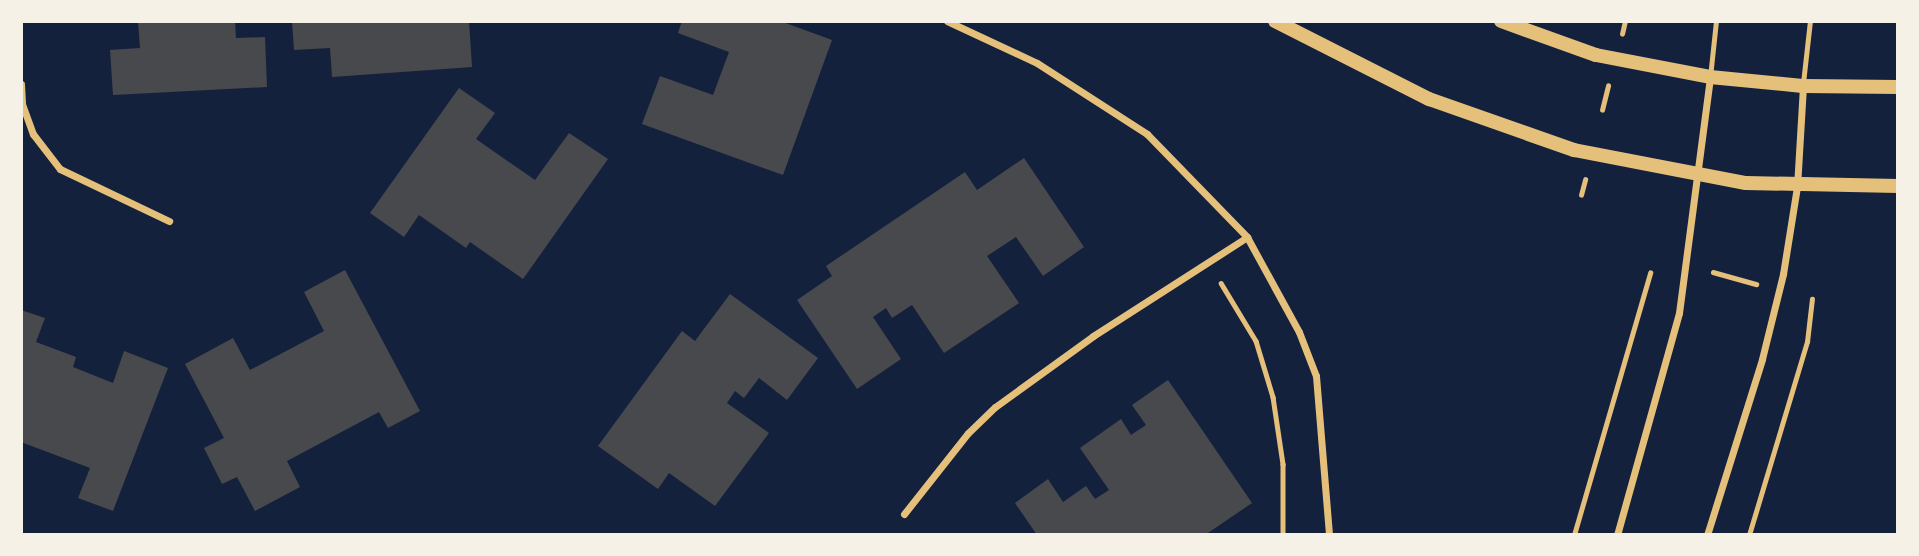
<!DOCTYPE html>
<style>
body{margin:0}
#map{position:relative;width:1919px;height:556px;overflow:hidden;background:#14213d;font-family:Poppins,sans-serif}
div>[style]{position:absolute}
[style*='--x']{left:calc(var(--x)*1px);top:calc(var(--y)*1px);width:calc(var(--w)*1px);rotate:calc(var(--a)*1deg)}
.building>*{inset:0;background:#48494c}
.path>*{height:4.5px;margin:-2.25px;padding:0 2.25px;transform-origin:2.25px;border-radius:2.25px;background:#e5c07b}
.service>*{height:5px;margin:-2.5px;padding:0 2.5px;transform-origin:2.5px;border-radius:2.5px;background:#e5c07b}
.minor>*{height:7px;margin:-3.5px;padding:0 3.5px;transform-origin:3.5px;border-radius:3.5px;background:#e5c07b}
.secondary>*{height:14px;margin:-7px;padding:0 7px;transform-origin:7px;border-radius:7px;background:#e5c07b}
span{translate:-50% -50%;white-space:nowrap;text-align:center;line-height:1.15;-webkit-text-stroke:6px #f6f1e7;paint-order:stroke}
.frame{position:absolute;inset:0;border:23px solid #f6f1e7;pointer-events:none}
</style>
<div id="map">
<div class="building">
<i style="clip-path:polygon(138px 21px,235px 21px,236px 38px,265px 37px,267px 87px,113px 95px,110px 50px,140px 48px)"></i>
<i style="clip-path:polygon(292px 21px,469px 21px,472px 67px,332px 77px,330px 48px,294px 50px)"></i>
<i style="clip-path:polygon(682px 21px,780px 21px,832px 40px,783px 175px,642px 124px,660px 76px,713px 95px,729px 52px,678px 33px)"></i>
<i style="clip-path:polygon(459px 88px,495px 113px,476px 139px,535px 180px,569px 133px,608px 159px,523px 279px,470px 242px,466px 248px,419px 215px,404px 237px,370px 213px)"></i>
<i style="clip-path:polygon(1024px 158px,1084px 247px,1043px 276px,1016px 237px,987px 256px,1019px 303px,944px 353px,912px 305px,892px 318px,886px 308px,873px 317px,901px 359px,857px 389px,797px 300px,832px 276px,826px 266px,965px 172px,977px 190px)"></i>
<i style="clip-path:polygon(345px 270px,420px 411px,388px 428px,379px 412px,287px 461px,300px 487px,255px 511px,237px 477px,222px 484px,204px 448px,224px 438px,185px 364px,233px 338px,250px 370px,324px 331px,304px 292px)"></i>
<i style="clip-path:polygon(730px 294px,818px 358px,787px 400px,759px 378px,744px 398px,735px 391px,727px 403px,769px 433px,715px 506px,669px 473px,658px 489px,598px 446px,682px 331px,695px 341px)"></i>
<i style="clip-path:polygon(21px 310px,45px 318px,36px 342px,76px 357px,73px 367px,113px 383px,124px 351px,168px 368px,113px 511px,78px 498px,90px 468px,21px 442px)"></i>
<i style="clip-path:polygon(1168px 380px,1252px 503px,1205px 535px,1037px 535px,1015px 503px,1048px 479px,1063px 502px,1086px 486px,1095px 499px,1109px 490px,1080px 448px,1121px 419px,1131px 435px,1146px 425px,1132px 405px)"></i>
</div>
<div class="path">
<i style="--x:1622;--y:34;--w:13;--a:-77"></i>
<i style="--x:1602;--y:110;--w:25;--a:-76"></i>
<i style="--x:1581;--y:195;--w:16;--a:-75"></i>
<i style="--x:1713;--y:272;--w:45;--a:15.6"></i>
<i style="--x:1221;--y:283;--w:68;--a:58.9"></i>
<i style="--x:1256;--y:341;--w:59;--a:73.1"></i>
<i style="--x:1273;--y:397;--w:68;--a:81.5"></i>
<i style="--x:1283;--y:464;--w:71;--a:90"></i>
<i style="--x:1574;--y:535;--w:273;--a:-73.8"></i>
<i style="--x:1749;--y:535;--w:202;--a:-73.3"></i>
<i style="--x:1807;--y:342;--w:43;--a:-83.4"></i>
</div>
<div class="service">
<i style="--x:1710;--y:77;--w:56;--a:-83.9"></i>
<i style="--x:1803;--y:83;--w:62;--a:-83.6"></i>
</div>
<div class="minor">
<i style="--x:947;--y:21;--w:99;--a:25"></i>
<i style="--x:1037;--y:63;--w:131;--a:32.8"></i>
<i style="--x:1147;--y:134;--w:144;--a:45.8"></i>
<i style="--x:1247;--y:237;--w:108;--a:61.3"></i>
<i style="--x:1299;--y:332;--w:47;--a:68.9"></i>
<i style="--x:1316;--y:376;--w:160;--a:85.3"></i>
<i style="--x:21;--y:84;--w:20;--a:87"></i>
<i style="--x:22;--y:104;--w:32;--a:70"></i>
<i style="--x:33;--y:134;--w:44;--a:52.4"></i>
<i style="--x:60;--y:169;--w:121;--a:25.5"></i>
<i style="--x:904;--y:514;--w:103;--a:-51.7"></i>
<i style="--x:968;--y:433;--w:37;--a:-44"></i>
<i style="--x:995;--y:407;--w:121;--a:-35.9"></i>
<i style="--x:1093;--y:336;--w:183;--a:-32.7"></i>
<i style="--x:1617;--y:535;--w:230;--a:-74.4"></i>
<i style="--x:1679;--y:313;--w:237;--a:-82.5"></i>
<i style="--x:1707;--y:535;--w:184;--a:-72.6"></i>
<i style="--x:1762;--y:359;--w:88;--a:-76.1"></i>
<i style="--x:1783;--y:274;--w:88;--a:-80.9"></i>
<i style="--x:1797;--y:187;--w:101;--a:-86.6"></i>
</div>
<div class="secondary">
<i style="--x:1275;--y:21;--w:173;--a:26.9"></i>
<i style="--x:1429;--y:99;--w:154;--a:19.4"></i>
<i style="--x:1574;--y:150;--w:175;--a:10.9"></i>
<i style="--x:1746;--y:183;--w:152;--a:1.1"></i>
<i style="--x:1501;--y:21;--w:101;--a:19.7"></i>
<i style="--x:1596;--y:55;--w:116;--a:10.9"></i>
<i style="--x:1710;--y:77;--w:93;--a:5.5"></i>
<i style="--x:1803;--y:86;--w:95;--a:0.6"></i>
</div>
<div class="frame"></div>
</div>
